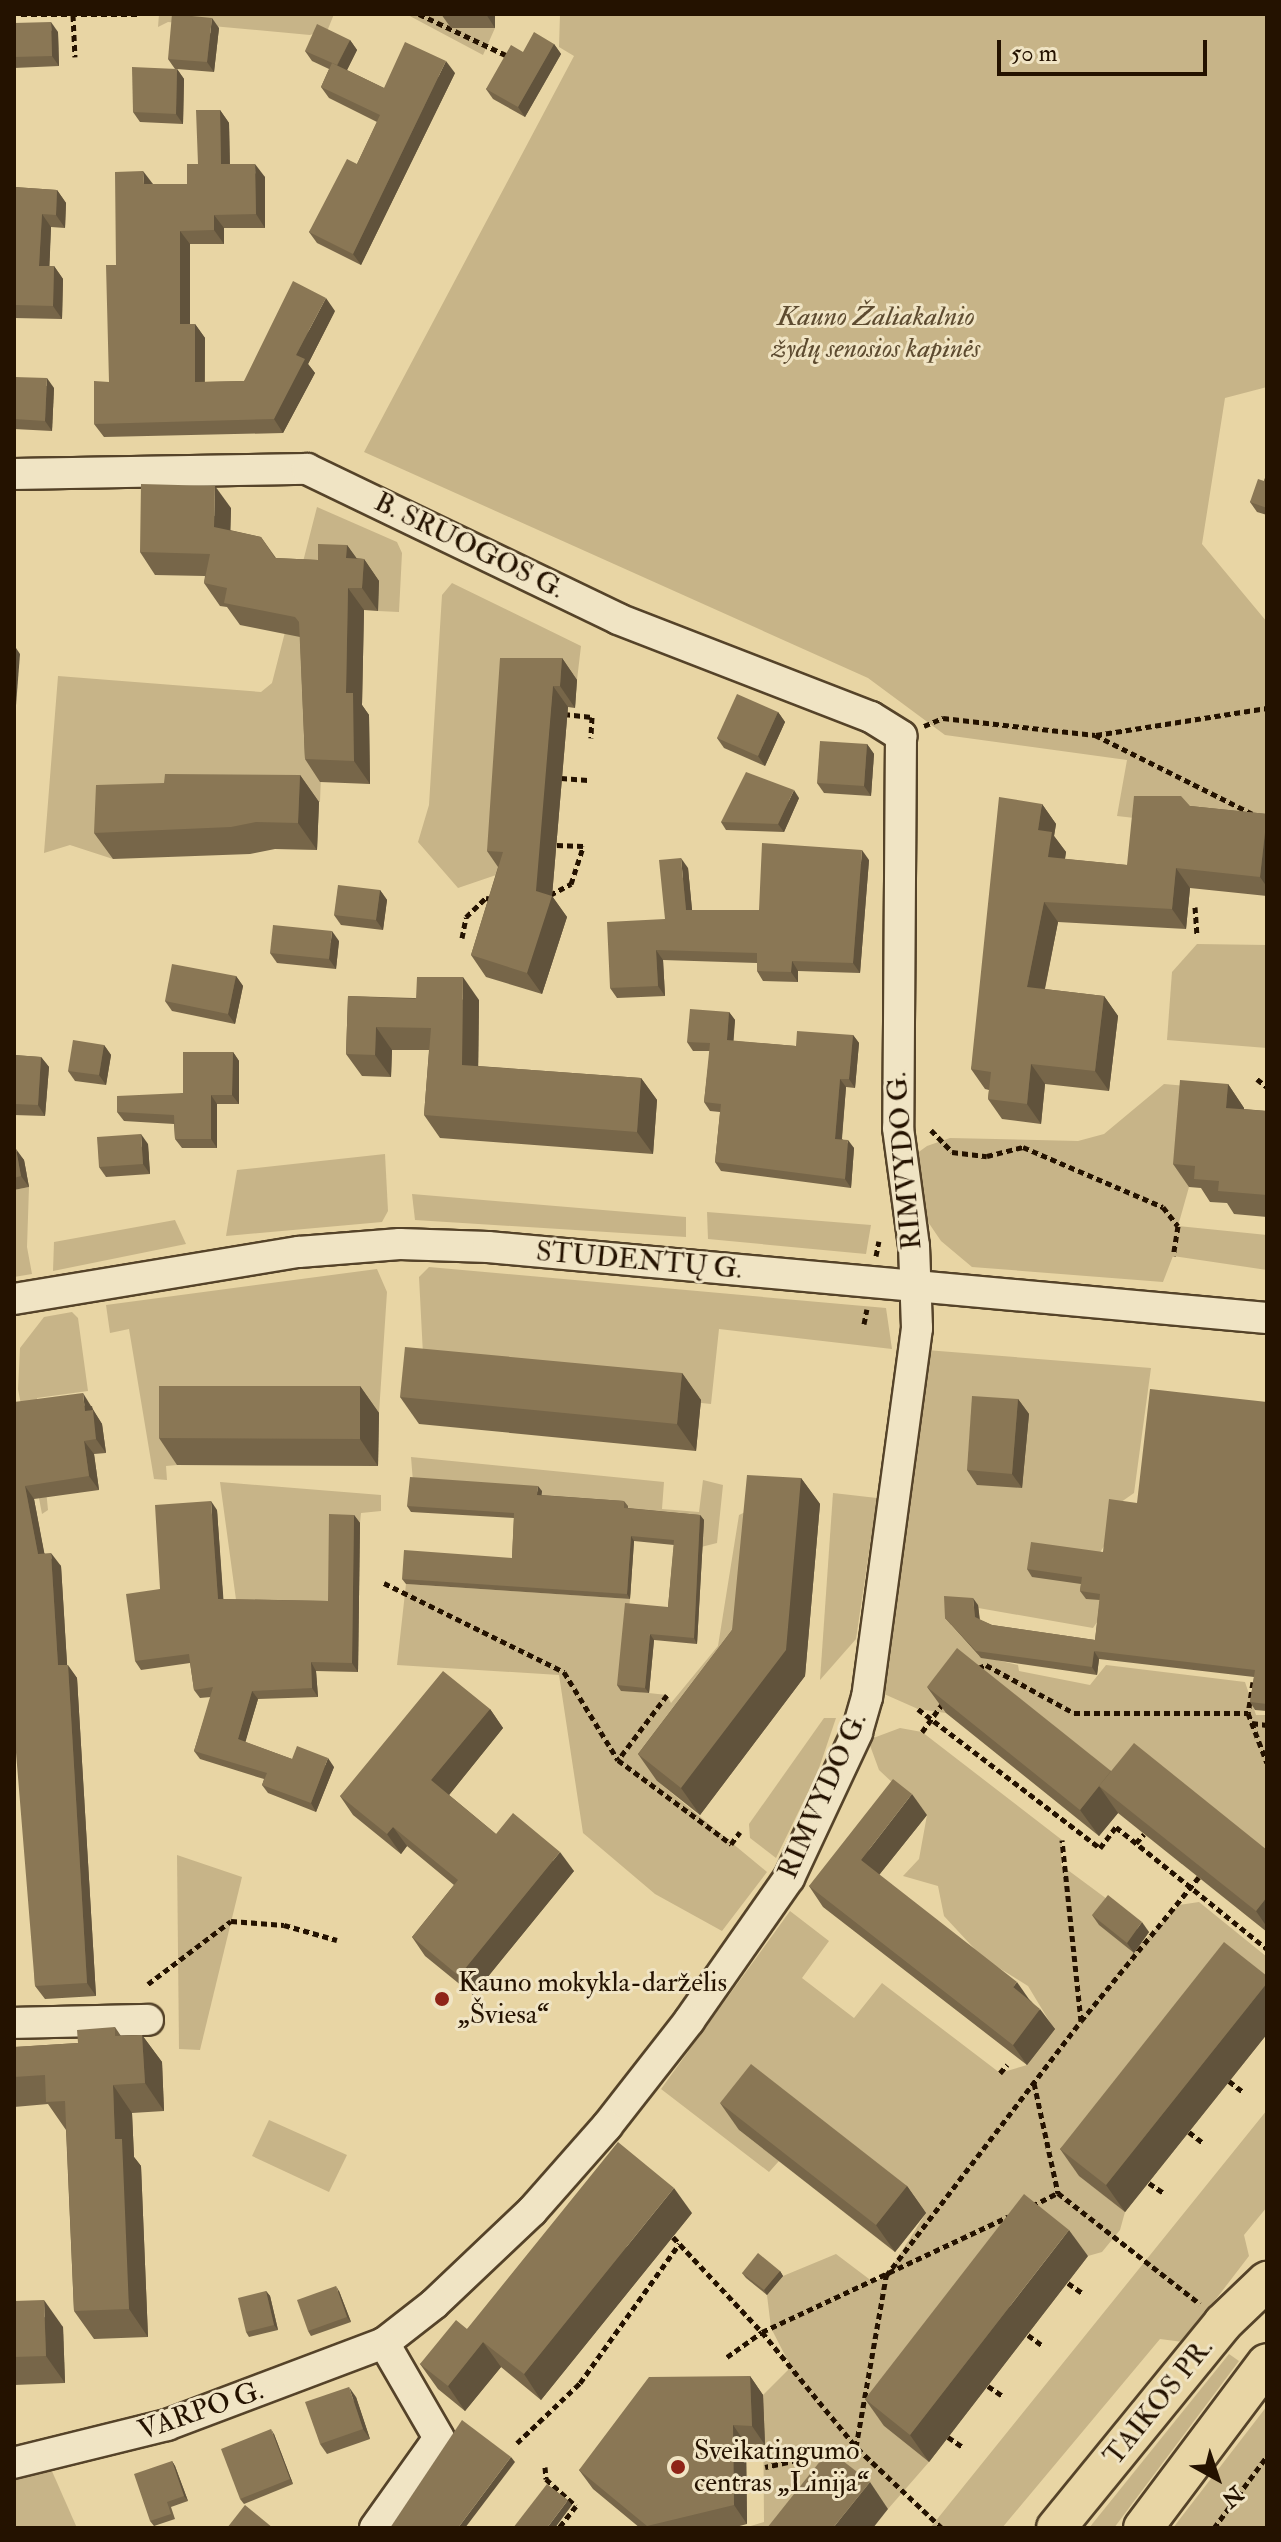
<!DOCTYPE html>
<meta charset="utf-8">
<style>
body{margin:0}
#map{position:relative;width:1281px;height:2542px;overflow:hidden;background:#e8d5a4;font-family:"IM FELL Double Pica",serif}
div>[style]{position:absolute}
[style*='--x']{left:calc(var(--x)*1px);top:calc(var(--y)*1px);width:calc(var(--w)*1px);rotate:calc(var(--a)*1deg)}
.green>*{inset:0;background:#c7b488}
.path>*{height:5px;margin-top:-2.5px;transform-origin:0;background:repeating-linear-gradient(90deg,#241200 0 6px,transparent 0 10px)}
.roads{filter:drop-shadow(2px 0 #554329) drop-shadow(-2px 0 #554329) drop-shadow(0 2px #554329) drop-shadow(0 -2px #554329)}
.minor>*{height:30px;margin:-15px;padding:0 15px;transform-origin:15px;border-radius:15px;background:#f0e4c4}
.major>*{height:38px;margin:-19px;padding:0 19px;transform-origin:19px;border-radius:19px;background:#e8d5a4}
.wall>*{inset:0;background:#776649}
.shaded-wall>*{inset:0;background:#61533c}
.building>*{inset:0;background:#8a7755}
.dots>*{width:22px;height:22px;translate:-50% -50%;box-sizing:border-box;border:4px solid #f0e4c4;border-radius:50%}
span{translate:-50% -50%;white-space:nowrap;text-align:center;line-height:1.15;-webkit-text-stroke:6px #f0e4c4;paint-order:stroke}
.park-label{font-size:28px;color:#5d4b30;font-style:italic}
.street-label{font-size:28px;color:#241200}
.poi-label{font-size:28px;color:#241200}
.left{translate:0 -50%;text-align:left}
.frame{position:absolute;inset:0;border:16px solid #241200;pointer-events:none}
.north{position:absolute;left:1177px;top:2438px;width:80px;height:80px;-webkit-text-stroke:6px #f0e4c4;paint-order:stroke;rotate:140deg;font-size:22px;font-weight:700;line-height:32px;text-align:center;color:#241200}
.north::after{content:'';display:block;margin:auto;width:28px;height:36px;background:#241200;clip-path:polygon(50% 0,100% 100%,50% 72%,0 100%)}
.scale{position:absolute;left:997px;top:40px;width:210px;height:36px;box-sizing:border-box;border:4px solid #241200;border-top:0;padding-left:10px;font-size:24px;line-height:28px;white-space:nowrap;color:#241200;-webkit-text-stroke:6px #f0e4c4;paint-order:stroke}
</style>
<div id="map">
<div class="green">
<i style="clip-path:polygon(159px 14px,334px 14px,328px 29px,310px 35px,168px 22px,158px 27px)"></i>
<i style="clip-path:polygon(406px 14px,451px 14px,451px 28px,495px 28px,483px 55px)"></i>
<i style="clip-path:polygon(560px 14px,1267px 14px,1267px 387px,1225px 398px,1202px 544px,1267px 622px,1267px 833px,1117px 816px,1127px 760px,945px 735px,868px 678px,364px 452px,574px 56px,559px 47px)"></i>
<i style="clip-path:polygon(317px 507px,397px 542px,402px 553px,399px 612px,378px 611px,379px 581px,362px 580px,322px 750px,320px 802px,251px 799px,115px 813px,113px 859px,70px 845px,44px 853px,58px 676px,261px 692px,272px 683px)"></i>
<i style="clip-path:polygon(452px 583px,581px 646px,577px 680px,534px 677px,502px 873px,458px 888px,418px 842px,429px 805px,442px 595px)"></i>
<i style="clip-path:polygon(1197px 944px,1267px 945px,1267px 1048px,1167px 1040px,1172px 972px)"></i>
<i style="clip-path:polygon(1164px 1084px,1198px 1087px,1189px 1187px,1178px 1226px,1267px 1235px,1267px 1270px,1173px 1256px,1163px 1282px,972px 1267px,941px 1241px,924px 1216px,916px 1154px,927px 1146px,950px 1138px,1078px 1141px,1104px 1134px)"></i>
<i style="clip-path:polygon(385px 1154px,388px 1211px,382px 1222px,226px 1236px,237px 1170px)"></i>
<i style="clip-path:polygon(29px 1187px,27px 1247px,32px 1274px,14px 1277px,14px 1190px)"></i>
<i style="clip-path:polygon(412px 1194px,686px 1217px,686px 1237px,415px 1220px)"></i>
<i style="clip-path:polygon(707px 1212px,871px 1225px,866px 1254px,708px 1239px)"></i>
<i style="clip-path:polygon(175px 1220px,186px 1244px,53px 1271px,54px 1242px)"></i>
<i style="clip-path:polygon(429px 1267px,886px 1308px,892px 1349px,719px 1329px,711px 1404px,424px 1374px,419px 1277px)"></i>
<i style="clip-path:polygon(377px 1269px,387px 1292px,379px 1413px,178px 1412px,177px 1465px,166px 1466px,167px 1480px,154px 1479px,129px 1329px,110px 1333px,106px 1305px)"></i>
<i style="clip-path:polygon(72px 1312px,78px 1318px,88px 1391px,37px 1398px,48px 1510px,42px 1514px,18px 1389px,20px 1348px,44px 1317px)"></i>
<i style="clip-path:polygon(926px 1350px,1151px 1368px,1134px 1493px,1114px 1507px,1111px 1535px,1089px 1570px,1111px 1602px,1093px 1628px,950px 1603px,951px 1625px,979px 1656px,1018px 1665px,1019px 1671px,1090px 1685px,1106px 1665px,1245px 1682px,1256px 1715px,1267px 1715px,1267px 1861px,1130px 1798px,976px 1675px,946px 1713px,918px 1709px,875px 1690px)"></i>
<i style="clip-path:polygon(411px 1457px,664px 1482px,662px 1509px,699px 1512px,703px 1480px,723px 1485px,717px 1543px,701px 1547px,541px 1500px,541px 1491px,413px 1482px)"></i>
<i style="clip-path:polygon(220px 1482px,381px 1495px,381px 1511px,361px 1513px,360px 1523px,335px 1523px,334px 1609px,237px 1607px)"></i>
<i style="clip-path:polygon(833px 1493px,877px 1498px,856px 1639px,820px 1680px)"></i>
<i style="clip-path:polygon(766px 1502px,751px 1657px,657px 1781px,767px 1872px,722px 1931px,655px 1894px,583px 1833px,559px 1675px,397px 1665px,406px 1584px,630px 1599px,621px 1690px,667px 1695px,671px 1703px,718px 1646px,739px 1515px)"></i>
<i style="clip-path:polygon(824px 1718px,836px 1718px,817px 1774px,776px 1858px,750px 1838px,749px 1824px)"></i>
<i style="clip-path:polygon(900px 1728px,922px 1732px,1062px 1840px,1061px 1865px,1115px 1905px,1133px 1952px,1179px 1905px,1199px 1902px,1267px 1957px,1267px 1988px,1079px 2175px,1125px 2212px,1120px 2230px,1102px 2252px,1088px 2256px,1044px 2222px,884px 2426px,929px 2462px,888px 2509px,807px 2528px,744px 2528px,764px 2522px,763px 2395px,791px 2367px,771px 2328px,767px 2295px,783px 2276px,836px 2254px,873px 2282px,886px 2276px,926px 2213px,739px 2130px,779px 2161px,769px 2172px,661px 2089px,790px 1911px,829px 1941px,802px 1978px,854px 2018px,882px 1983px,1000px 2073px,1027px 2065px,1054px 2029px,1028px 1986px,983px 1958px,944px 1916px,938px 1886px,903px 1876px,919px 1859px,927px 1815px,879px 1770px,868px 1740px)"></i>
<i style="clip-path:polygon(177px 1855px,242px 1877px,200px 2050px,179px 2049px)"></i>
<i style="clip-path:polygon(1267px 2110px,1267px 2207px,1244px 2235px,1249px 2256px,1183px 2342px,1160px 2339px,1002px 2528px,930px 2528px)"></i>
<i style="clip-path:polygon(269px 2120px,347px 2155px,329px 2192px,252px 2156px)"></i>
<i style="clip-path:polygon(1229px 2354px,1239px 2361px,1114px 2528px,1089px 2528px)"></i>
<i style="clip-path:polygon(1267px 2406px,1267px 2528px,1173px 2528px,1176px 2524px)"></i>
<i style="clip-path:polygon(51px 2469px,77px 2528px,14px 2528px,14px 2476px)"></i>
</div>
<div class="path">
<i style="--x:21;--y:14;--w:118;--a:0"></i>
<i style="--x:419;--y:14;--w:98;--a:25.3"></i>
<i style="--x:73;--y:15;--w:42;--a:87.3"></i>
<i style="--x:564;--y:714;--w:28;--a:6"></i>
<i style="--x:592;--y:717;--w:21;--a:93"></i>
<i style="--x:924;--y:726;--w:21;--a:-23"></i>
<i style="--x:943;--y:718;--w:153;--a:6.4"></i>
<i style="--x:1095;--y:735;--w:192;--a:26.6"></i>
<i style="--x:1096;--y:735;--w:173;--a:-9"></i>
<i style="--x:561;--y:778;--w:27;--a:4"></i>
<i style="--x:550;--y:895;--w:24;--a:-28"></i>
<i style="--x:571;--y:884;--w:40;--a:-72"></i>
<i style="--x:583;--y:846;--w:27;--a:-178"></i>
<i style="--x:1195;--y:907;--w:28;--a:86"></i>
<i style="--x:462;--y:938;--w:21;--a:-79"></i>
<i style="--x:466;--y:917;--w:28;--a:-44"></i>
<i style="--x:486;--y:898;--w:7;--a:8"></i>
<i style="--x:1257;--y:1079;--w:13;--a:39"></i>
<i style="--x:931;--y:1130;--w:30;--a:46"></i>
<i style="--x:952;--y:1152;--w:35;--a:7"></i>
<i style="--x:987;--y:1156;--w:37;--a:-14"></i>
<i style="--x:1023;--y:1147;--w:152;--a:23.2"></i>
<i style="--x:1163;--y:1207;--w:24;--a:52"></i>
<i style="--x:1178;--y:1226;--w:30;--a:99"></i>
<i style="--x:876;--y:1256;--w:15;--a:-79"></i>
<i style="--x:864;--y:1324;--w:15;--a:-79"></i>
<i style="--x:384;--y:1583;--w:201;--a:26.3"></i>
<i style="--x:564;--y:1672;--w:103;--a:58.5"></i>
<i style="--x:978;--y:1668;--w:9;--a:-21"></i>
<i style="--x:986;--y:1665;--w:100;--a:28.6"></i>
<i style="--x:1074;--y:1713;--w:174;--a:0"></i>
<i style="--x:1253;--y:1682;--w:31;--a:99"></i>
<i style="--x:1248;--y:1713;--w:53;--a:69.2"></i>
<i style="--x:667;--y:1695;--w:81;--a:127"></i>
<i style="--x:618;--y:1760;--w:141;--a:36.6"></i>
<i style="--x:731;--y:1844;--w:15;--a:-53"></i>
<i style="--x:918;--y:1709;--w:229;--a:37.4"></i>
<i style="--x:1100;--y:1848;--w:26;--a:-53"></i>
<i style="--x:1116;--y:1827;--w:194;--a:38.9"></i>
<i style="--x:1252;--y:1723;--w:15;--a:8"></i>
<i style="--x:922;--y:1732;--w:37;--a:-54"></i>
<i style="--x:1136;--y:1843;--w:12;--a:-48"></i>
<i style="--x:148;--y:1984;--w:104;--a:-37.2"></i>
<i style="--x:231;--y:1921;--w:53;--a:4.3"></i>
<i style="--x:284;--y:1925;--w:55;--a:15.8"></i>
<i style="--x:1081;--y:2021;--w:186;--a:-50.7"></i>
<i style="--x:1000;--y:2073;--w:11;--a:-49"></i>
<i style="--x:1229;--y:2081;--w:18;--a:38"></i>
<i style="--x:1034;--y:2083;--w:113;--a:77.7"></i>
<i style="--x:1189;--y:2132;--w:18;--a:38"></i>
<i style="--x:1149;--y:2183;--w:18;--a:34"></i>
<i style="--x:1032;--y:2206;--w:29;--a:-27"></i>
<i style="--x:1058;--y:2193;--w:180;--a:38"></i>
<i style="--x:673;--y:2237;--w:130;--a:46.9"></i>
<i style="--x:762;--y:2332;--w:149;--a:50.7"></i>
<i style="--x:856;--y:2447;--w:93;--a:167.6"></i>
<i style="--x:1068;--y:2283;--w:19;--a:35"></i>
<i style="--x:1028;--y:2335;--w:19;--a:36"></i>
<i style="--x:727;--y:2357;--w:43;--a:-35.5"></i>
<i style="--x:762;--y:2332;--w:272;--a:-25.1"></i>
<i style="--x:988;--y:2386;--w:18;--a:34"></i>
<i style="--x:948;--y:2437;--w:18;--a:34"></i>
<i style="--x:517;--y:2443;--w:87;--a:-43.6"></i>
<i style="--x:580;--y:2383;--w:171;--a:-54.5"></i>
<i style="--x:545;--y:2467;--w:12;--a:85"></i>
<i style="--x:546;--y:2479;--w:40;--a:42"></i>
<i style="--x:576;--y:2506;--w:28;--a:128"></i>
<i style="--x:942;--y:2528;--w:118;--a:-136.7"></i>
<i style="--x:856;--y:2447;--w:174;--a:-80"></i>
<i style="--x:886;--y:2276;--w:321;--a:-52.6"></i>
<i style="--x:1081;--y:2021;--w:182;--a:-96"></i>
<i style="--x:1214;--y:2528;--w:89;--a:-53.6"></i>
</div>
<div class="roads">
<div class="minor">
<i style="--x:14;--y:474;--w:293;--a:-1"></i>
<i style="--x:307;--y:469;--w:345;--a:25.7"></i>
<i style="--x:618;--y:619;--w:271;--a:21.2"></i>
<i style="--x:871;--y:717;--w:36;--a:32"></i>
<i style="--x:901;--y:736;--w:392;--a:90.4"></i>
<i style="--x:898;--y:1128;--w:119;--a:82.3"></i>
<i style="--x:914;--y:1246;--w:82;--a:87.9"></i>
<i style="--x:917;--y:1328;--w:372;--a:97.7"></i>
<i style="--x:867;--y:1697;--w:37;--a:106"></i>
<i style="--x:857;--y:1733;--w:160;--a:115.1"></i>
<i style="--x:789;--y:1878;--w:174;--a:125"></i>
<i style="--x:689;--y:2021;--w:133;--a:128"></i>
<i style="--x:607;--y:2126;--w:113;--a:131.4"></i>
<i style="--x:532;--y:2211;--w:135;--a:136.5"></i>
<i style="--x:434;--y:2304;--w:63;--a:142"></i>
<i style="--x:384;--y:2343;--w:232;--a:159.3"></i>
<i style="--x:167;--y:2425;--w:158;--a:166.1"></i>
<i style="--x:14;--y:1299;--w:289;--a:-9.4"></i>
<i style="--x:299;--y:1252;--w:101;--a:-4.5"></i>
<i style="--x:400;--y:1244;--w:88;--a:2"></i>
<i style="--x:488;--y:1247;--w:782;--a:5.21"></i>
<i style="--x:14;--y:2023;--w:134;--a:-1.3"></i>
<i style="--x:375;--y:2528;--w:110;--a:-54.6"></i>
<i style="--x:439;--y:2438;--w:110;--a:-120.1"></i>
</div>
<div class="major">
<i style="--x:1056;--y:2528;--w:264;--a:-50.8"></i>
<i style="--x:1223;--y:2323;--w:61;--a:-43.7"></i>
<i style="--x:1143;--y:2528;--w:206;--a:-53.1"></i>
</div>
</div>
<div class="wall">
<i style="clip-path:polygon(441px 14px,495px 14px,495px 28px,451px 28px)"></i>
<i style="clip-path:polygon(14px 23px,58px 32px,59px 66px,14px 68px)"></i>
<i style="clip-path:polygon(219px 28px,214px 72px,177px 69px,184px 79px,183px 124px,140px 122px,133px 112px,175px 69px,168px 59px)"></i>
<i style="clip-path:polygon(350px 40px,357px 50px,347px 70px,384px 88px,455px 73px,361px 265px,317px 243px,309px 232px,357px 164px,377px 122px,329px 98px,321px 87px,329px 69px,312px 61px,305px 51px)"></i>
<i style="clip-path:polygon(554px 44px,561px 54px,525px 117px,493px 99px,486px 89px,523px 52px)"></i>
<i style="clip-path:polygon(220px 110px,229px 123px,230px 164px,265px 177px,265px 228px,224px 228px,224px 244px,190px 244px,190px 324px,195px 324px,205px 338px,205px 382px,244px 381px,335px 311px,308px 364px,315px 373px,283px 433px,104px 437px,94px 424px,109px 382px,152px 184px,187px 184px,198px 164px)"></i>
<i style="clip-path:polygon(14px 187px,57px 190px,66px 203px,65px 228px,51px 227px,49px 266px,54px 266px,63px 279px,62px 319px,14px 318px)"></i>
<i style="clip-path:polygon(14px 377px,54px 388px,52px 431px,14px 429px)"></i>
<i style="clip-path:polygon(1267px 472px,1267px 515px,1257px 512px,1250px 502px,1264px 481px)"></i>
<i style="clip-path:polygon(231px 508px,230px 530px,261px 537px,276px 558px,318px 560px,347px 545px,356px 558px,364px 559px,379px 581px,378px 611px,364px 610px,362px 705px,369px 715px,370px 784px,320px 782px,305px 759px,300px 637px,240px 625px,227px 607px,220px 606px,204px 583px,205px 576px,155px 575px,140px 552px)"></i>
<i style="clip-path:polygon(562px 658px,577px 680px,575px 708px,568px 707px,552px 896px,567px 917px,542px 994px,486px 977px,471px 955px,498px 867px,487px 851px)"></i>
<i style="clip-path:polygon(778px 712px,785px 722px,765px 766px,724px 748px,717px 738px)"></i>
<i style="clip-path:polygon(867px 744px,874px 754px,871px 796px,824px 793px,817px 783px)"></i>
<i style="clip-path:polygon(300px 775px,319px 802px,317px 850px,275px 849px,250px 854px,113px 859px,94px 833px,164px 783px)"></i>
<i style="clip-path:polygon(799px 798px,784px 832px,726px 830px,721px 822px)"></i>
<i style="clip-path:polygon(1042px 804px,1056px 824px,1054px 836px,1066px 852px,1065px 859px,1127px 865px,1190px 806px,1267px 814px,1267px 896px,1190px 888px,1186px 929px,1058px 922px,1045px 989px,1104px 996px,1118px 1016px,1109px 1091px,1045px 1084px,1041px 1124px,1002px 1119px,988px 1099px,989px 1090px,985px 1089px,971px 1069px)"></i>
<i style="clip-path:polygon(869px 860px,860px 973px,798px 971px,798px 982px,763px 981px,757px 971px,757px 963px,663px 960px,665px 996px,617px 998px,610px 988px,665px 919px,688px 868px,692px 910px,759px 910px)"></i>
<i style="clip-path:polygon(380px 890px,387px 900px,383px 930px,341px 925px,334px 915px)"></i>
<i style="clip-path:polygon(339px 941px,336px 969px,277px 963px,270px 953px)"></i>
<i style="clip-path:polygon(236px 976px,243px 986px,235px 1024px,172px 1011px,165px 1001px)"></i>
<i style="clip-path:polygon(348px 996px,479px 1000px,478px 1066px,641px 1078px,657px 1100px,653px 1154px,440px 1138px,424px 1115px,429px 1050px,392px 1050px,391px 1077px,362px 1076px,346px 1054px)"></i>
<i style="clip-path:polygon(729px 1012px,735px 1020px,733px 1041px,796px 1046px,853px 1035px,859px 1043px,855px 1088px,846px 1087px,842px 1139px,854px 1148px,851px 1188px,721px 1171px,715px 1162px,720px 1112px,710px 1111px,704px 1102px,710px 1051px,693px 1051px,687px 1042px)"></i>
<i style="clip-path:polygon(104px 1045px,111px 1055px,106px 1085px,75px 1081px,68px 1071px)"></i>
<i style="clip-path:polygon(233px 1052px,239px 1061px,239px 1104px,217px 1104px,217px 1148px,182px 1148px,175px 1139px,174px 1124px,124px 1121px,117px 1112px,183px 1093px)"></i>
<i style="clip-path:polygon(14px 1055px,41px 1057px,49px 1067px,45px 1116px,14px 1115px)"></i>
<i style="clip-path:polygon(1228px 1084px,1244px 1108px,1244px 1109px,1267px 1111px,1267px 1217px,1234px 1214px,1227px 1203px,1210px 1202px,1201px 1188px,1189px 1187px,1173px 1164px)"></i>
<i style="clip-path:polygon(148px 1144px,150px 1174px,106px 1177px,99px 1167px)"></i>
<i style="clip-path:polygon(14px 1149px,24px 1160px,29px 1187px,14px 1190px)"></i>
<i style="clip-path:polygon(682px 1373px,701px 1400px,696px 1451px,419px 1424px,400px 1397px)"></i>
<i style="clip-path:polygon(360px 1386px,379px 1413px,378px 1466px,177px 1465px,159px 1438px)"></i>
<i style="clip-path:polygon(1018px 1399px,1029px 1414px,1022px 1488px,977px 1485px,967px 1470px)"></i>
<i style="clip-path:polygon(14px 1402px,92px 1406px,93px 1410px,102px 1424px,106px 1453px,94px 1454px,99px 1490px,34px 1499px,44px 1553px,61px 1566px,67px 1665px,77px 1678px,96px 1996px,45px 1999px,35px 1986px)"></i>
<i style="clip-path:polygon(1267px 1402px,1267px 1711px,1255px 1710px,1250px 1702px,1254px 1677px,1099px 1659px,1097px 1675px,981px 1658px,945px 1618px,978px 1605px,980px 1620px,992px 1625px,1095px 1640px,1100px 1600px,1086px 1599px,1080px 1591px,1081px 1584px,1032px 1577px,1027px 1569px,1103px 1552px,1137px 1503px)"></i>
<i style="clip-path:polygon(801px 1478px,820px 1504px,805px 1676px,700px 1815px,657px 1781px,638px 1754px,732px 1630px)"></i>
<i style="clip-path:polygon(542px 1491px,541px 1495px,624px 1501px,628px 1506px,628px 1508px,700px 1515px,704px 1520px,697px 1644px,654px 1640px,649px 1693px,621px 1691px,617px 1685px,668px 1607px,674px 1545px,634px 1541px,630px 1599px,406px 1584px,402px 1579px,512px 1558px,514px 1518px,411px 1512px,407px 1506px)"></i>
<i style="clip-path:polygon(217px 1510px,223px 1599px,328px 1601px,354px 1515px,360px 1523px,358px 1672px,316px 1671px,318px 1697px,258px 1699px,245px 1742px,292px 1759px,334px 1767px,316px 1812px,268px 1793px,262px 1785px,264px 1779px,200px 1759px,194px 1751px,211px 1697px,200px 1698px,194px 1690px,190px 1663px,141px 1670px,135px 1661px,160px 1589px)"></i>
<i style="clip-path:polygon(927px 1687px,1111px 1771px,1267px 1850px,1267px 1932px,1118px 1813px,1099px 1836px,946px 1713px)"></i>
<i style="clip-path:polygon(490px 1709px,503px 1728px,449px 1795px,496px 1834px,574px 1871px,473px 1995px,425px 1956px,412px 1937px,454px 1885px,407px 1846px,401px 1854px,353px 1815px,340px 1796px)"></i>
<i style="clip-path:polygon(927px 1815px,879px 1875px,1031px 2001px,1055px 2029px,1027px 2065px,823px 1907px,809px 1886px)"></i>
<i style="clip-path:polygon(1092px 1915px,1149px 1932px,1134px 1953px,1099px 1925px)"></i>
<i style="clip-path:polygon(1267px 1976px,1267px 2034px,1125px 2212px,1079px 2176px,1060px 2149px)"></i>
<i style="clip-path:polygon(115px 2027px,121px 2036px,142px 2035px,162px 2062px,164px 2111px,132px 2113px,134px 2157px,141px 2166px,148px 2337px,94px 2339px,74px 2311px,66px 2130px,48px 2104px,14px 2107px,14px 2046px,15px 2047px,78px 2043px)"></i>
<i style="clip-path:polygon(720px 2103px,907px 2186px,926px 2213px,895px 2252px,739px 2130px)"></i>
<i style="clip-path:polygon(692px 2213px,541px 2400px,501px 2367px,465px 2411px,438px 2389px,420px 2364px,467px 2329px)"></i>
<i style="clip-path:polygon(1088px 2256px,929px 2462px,884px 2426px,865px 2399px)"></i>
<i style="clip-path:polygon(780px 2271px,783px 2276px,767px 2295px,746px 2278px,742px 2273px)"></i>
<i style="clip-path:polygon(266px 2291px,270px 2296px,278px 2330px,249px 2337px,246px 2332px)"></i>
<i style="clip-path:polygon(339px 2291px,351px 2322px,311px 2336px,308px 2331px)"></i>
<i style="clip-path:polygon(14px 2301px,63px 2327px,65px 2383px,14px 2385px)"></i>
<i style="clip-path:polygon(750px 2376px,763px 2395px,765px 2445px,746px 2444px,747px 2524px,732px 2528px,640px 2528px,593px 2489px,579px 2470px)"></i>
<i style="clip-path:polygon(356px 2397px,370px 2439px,327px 2454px,320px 2444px)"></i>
<i style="clip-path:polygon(274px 2434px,293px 2484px,244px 2504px,240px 2499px)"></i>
<i style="clip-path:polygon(172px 2461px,175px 2466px,188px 2501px,171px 2507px,175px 2519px,154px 2526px,150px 2521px)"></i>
</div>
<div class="shaded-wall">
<i style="clip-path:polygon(486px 14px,495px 14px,495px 28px)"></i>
<i style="clip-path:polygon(212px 18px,219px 28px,214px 72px,207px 62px)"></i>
<i style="clip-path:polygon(51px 22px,58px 32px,59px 66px,52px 56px)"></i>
<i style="clip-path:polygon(350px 40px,357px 50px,344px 76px,337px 66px)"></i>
<i style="clip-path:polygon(554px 44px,561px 54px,525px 117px,518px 107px)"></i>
<i style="clip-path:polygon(446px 61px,455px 73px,361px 265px,353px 254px)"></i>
<i style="clip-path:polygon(177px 69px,184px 79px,183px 124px,176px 114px)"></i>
<i style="clip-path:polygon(220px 110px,229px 123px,230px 178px,221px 164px)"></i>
<i style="clip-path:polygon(255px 164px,265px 177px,265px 228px,256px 214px)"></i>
<i style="clip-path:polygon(143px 171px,153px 184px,144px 184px)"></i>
<i style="clip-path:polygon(57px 190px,66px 203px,65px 228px,56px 215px)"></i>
<i style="clip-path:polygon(42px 214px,51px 227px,49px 279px,39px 266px)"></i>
<i style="clip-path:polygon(214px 215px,224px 228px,224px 244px,214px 230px)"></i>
<i style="clip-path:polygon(180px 231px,190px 244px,190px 338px,180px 324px)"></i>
<i style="clip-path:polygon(54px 266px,63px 279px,62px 319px,53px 306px)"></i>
<i style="clip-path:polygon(326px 298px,335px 311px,308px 364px,315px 373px,283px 433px,274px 419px,296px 355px)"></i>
<i style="clip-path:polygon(195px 324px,205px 338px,204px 396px,195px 382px)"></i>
<i style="clip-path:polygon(47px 378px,54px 388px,52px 431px,45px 421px)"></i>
<i style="clip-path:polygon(215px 486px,231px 508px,230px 550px,214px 527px)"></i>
<i style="clip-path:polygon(347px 545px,363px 567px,346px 558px)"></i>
<i style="clip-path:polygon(364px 559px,379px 581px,378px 611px,362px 588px)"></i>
<i style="clip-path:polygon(348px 588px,364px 610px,362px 705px,369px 715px,370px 784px,354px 761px,346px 693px)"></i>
<i style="clip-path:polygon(14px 645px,20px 654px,15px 718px,14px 717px)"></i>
<i style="clip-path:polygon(562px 658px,577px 680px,575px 708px,560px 686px)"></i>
<i style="clip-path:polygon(553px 686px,568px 707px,552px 896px,567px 917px,542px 994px,527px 973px)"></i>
<i style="clip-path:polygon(778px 712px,785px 722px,765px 766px,758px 756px)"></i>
<i style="clip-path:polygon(867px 744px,874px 754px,871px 796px,864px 786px)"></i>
<i style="clip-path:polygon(300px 775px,319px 802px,317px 850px,298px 823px)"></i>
<i style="clip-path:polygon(794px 790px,799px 798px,784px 832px,778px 824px)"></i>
<i style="clip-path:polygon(1042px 804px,1056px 824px,1054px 836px,1066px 852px,1062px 877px,1048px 857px,1038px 830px)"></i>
<i style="clip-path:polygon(1267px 816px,1267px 887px,1260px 877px)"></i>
<i style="clip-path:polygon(862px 850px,869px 860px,860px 973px,853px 963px)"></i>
<i style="clip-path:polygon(681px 858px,688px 868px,693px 920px,686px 910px)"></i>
<i style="clip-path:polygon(1176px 868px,1190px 888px,1186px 929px,1172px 909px)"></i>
<i style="clip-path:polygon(380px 890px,387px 900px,383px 930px,376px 920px)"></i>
<i style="clip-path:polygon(1044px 902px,1058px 922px,1041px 1007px,1027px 987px)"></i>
<i style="clip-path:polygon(332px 931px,339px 941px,336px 969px,329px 959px)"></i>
<i style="clip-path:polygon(656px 950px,663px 960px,665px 996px,658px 986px)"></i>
<i style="clip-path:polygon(792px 961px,798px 971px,798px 982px,791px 972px)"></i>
<i style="clip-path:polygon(236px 976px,243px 986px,235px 1024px,228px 1014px)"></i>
<i style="clip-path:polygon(463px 977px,479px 1000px,478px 1087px,462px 1065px)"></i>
<i style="clip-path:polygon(1104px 996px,1118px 1016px,1109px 1091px,1095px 1071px)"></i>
<i style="clip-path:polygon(729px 1012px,735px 1020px,733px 1049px,727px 1040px)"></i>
<i style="clip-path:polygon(376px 1027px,392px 1050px,391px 1077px,375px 1055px)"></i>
<i style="clip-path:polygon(853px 1035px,859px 1043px,855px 1088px,849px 1079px)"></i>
<i style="clip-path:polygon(104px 1045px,111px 1055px,106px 1085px,99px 1075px)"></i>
<i style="clip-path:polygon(233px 1052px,239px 1061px,239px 1104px,232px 1095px)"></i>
<i style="clip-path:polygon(41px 1057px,49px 1067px,45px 1116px,38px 1105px)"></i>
<i style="clip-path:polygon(1031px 1064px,1045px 1084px,1041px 1124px,1027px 1104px)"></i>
<i style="clip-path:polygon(641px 1078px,657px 1100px,653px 1154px,637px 1132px)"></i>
<i style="clip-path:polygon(840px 1079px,846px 1087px,841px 1147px,835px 1139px)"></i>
<i style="clip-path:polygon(1228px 1084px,1244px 1108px,1242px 1131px,1226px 1108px)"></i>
<i style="clip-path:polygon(211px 1095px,217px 1104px,217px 1148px,211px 1139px)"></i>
<i style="clip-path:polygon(141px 1134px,148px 1144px,150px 1174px,143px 1164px)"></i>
<i style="clip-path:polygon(848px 1140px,854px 1148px,851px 1188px,845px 1179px)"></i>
<i style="clip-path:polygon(16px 1149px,24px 1160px,29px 1187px,21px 1176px)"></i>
<i style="clip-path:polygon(682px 1373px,701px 1400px,696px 1451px,677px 1424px)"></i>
<i style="clip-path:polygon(360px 1386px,379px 1413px,378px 1466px,360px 1439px)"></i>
<i style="clip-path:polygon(83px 1393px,102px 1424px,106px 1453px,96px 1439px,85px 1411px)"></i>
<i style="clip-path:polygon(1018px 1399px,1029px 1414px,1022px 1488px,1012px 1474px)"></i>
<i style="clip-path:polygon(84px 1441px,94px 1454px,99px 1490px,89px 1476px)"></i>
<i style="clip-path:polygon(801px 1478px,820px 1504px,805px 1676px,700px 1815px,681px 1788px)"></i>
<i style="clip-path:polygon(25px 1486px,34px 1499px,47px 1567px,38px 1554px)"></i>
<i style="clip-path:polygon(538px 1486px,542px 1491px,541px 1500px,537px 1495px)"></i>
<i style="clip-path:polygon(211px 1501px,217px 1510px,224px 1607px,218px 1599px)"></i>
<i style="clip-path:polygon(354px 1515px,360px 1523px,358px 1672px,352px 1663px)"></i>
<i style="clip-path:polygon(700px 1515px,704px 1520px,697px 1644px,694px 1638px)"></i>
<i style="clip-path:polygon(631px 1536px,634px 1541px,630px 1599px,627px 1594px)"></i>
<i style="clip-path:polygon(51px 1553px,61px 1566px,68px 1679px,58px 1665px)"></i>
<i style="clip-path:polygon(973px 1598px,978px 1605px,980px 1625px,975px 1617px)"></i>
<i style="clip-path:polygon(650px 1634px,654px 1640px,649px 1693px,645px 1688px)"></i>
<i style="clip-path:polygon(1094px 1651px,1099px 1659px,1097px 1675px,1092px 1667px)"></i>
<i style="clip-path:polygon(311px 1662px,316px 1671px,318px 1697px,312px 1688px)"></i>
<i style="clip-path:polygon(68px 1665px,77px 1678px,96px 1996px,87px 1983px)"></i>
<i style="clip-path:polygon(252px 1691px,258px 1699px,244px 1747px,238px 1739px)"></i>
<i style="clip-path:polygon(490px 1709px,503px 1728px,445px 1800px,431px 1780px)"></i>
<i style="clip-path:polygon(328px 1758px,334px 1767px,316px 1812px,311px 1803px)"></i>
<i style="clip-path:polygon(1099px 1786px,1118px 1813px,1099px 1836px,1080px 1810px)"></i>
<i style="clip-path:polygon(912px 1794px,927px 1815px,875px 1880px,861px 1860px)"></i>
<i style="clip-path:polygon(393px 1827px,407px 1846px,401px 1854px,387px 1834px)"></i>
<i style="clip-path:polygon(560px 1852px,574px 1871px,473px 1995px,459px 1976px)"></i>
<i style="clip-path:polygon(1267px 1897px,1267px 1927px,1256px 1911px)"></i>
<i style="clip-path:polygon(1142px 1922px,1149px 1932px,1134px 1953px,1127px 1943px)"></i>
<i style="clip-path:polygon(1017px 1982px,1031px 2002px,1013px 1987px)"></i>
<i style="clip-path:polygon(1267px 1983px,1267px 2034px,1125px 2212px,1106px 2185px)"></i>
<i style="clip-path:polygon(1040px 2009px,1055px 2029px,1027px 2065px,1013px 2045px)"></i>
<i style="clip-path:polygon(142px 2035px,162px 2062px,164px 2111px,145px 2083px)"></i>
<i style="clip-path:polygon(113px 2085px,132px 2113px,134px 2157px,141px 2166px,148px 2337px,129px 2309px,115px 2139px)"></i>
<i style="clip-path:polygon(907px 2186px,926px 2213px,895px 2252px,876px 2225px)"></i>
<i style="clip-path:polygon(674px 2188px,692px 2213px,541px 2400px,524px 2374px)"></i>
<i style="clip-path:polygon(1069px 2230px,1088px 2256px,929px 2462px,910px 2435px)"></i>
<i style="clip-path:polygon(780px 2271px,783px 2276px,767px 2295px,764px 2290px)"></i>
<i style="clip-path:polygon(336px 2286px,339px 2291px,351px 2322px,347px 2317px)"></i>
<i style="clip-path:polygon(266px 2291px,270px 2296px,278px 2330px,274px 2325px)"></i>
<i style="clip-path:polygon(44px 2300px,63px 2327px,65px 2383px,46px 2356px)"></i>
<i style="clip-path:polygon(483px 2342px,501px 2367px,465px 2411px,448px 2386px)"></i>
<i style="clip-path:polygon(750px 2376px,763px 2395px,765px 2445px,752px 2426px)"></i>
<i style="clip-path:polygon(349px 2387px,356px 2397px,370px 2439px,363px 2429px)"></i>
<i style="clip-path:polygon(733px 2425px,746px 2444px,747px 2524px,734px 2505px)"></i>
<i style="clip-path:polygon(271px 2429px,274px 2434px,293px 2484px,290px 2479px)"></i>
<i style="clip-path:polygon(511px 2457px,515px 2462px,465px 2528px,458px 2528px)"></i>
<i style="clip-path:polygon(172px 2461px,175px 2466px,188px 2501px,184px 2496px)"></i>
<i style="clip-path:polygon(870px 2482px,888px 2509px,873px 2528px,833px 2528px)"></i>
<i style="clip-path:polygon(568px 2500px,572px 2505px,555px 2528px,547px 2528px)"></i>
</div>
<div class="building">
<i style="clip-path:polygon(172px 14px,212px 18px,207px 62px,168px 59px)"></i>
<i style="clip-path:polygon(51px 22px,52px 56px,14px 57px,14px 23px)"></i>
<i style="clip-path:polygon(317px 24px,350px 40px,337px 65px,305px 51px)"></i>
<i style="clip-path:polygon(534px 32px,554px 44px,518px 107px,486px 89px,511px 45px,523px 52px)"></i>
<i style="clip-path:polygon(405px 42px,446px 61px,353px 254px,309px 232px,347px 159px,357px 164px,380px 115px,321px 87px,332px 63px,384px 88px)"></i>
<i style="clip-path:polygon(132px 67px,177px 69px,176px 114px,133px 112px)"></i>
<i style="clip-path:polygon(196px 110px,220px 110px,221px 164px,255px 164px,256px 214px,214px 215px,214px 230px,180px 231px,180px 324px,195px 324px,195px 382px,244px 381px,293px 281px,326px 298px,296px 355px,305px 359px,274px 419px,94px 424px,94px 381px,109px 382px,106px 265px,116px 265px,115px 172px,143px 171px,144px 184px,187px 184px,187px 164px,198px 164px)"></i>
<i style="clip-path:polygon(14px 187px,57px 190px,56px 215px,42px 214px,39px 266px,54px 266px,53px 306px,14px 305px)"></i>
<i style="clip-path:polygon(14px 377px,47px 378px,45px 421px,14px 419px)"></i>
<i style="clip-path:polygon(1267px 472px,1267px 508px,1250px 502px,1258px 479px,1264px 481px)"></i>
<i style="clip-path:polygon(141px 484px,215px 486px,214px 527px,261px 537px,275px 558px,318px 560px,318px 544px,347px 545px,346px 558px,364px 559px,362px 588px,348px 588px,346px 693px,353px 693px,354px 761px,305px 759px,299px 622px,295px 617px,224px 603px,227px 588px,204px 583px,210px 554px,140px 552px)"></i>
<i style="clip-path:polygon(500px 658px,562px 658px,560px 686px,553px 686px,536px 891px,552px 896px,527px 973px,471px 955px,503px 852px,487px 851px)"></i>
<i style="clip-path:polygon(737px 694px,778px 712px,758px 756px,717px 738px)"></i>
<i style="clip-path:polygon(820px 741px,867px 744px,864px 786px,817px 783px)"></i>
<i style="clip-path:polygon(746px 772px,794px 790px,778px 824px,721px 822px)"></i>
<i style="clip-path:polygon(165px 774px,300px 775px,298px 823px,256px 822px,231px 827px,94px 833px,96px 785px,164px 783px)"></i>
<i style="clip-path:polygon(1134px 796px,1181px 796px,1190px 806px,1267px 814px,1260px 877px,1176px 868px,1172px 909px,1044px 902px,1027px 987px,1104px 996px,1095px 1071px,1031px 1064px,1027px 1104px,988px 1099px,991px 1072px,971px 1069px,999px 797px,1042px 804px,1038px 830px,1052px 832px,1048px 857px,1127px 865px)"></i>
<i style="clip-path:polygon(762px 843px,862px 850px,853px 963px,792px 961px,791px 972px,757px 971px,757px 953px,656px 950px,658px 986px,610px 988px,607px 922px,665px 919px,659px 860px,681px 858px,686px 910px,759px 910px)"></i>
<i style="clip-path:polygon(338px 885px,380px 890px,376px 920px,334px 915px)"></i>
<i style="clip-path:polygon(273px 925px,332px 931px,329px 959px,270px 953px)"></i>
<i style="clip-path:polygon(172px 964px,236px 976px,228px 1014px,165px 1001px)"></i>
<i style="clip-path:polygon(417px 977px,463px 977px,462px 1065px,641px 1078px,637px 1132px,424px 1115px,431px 1028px,376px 1027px,375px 1055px,346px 1054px,348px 996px,416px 999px)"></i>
<i style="clip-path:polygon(690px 1009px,729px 1012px,727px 1040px,796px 1046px,797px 1031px,853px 1035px,849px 1079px,840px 1079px,835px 1139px,848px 1140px,845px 1179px,715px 1162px,721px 1104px,704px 1102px,710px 1043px,687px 1042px)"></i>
<i style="clip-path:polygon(73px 1040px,104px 1045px,99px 1075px,68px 1071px)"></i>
<i style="clip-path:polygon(183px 1052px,233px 1052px,232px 1095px,211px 1095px,211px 1139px,175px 1139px,174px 1115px,117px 1112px,117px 1096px,183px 1093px)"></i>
<i style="clip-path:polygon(14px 1055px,41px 1057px,38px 1105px,14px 1104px)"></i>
<i style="clip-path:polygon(1180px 1080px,1228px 1084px,1226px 1108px,1267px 1111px,1267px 1195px,1218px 1191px,1219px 1181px,1194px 1179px,1195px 1166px,1173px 1164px)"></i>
<i style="clip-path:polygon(141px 1134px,143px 1164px,99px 1167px,97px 1137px)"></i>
<i style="clip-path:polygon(14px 1149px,16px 1149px,21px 1176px,14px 1178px)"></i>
<i style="clip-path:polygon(405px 1347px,682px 1373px,677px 1424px,400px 1397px)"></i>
<i style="clip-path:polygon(159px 1386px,360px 1386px,360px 1439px,159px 1438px)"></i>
<i style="clip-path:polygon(1150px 1389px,1267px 1402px,1267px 1704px,1250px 1702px,1255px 1670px,1094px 1651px,1095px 1643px,1092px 1667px,976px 1651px,945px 1618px,944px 1596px,973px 1598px,975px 1617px,992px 1625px,1095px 1640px,1100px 1594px,1080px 1591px,1082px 1577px,1027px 1569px,1031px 1542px,1103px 1552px,1109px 1499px,1137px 1503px)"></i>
<i style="clip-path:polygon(83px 1393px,85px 1411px,93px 1410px,96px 1439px,84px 1441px,89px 1476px,25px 1486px,38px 1554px,51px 1553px,58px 1665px,68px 1665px,87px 1983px,35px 1986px,14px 1728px,14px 1402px)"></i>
<i style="clip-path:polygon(972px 1396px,1018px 1399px,1012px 1474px,967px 1470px)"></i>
<i style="clip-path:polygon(747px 1475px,801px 1478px,786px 1650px,681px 1788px,638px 1754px,732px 1630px)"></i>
<i style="clip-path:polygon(410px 1477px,538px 1486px,537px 1495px,624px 1501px,624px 1508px,700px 1515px,694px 1638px,650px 1634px,645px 1688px,617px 1685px,625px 1603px,668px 1607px,674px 1540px,631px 1536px,627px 1594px,402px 1579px,404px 1550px,512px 1558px,514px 1513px,407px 1506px)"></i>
<i style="clip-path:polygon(211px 1501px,218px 1599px,328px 1601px,329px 1514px,354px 1515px,352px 1663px,311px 1662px,312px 1688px,252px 1691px,238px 1739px,292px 1759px,297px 1746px,328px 1758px,311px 1803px,262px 1785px,267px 1773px,194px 1751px,213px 1687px,194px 1690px,189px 1654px,135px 1661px,126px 1594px,160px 1589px,155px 1505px)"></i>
<i style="clip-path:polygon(957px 1648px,1111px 1771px,1080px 1810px,927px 1687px)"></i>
<i style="clip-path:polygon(443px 1671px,490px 1709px,431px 1780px,496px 1834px,513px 1813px,560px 1852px,459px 1976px,412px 1937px,458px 1880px,393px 1827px,387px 1834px,340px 1796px)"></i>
<i style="clip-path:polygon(1134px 1743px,1267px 1850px,1267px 1897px,1256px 1911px,1099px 1786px)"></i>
<i style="clip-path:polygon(893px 1779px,912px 1794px,861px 1860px,1017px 1982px,1013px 1987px,1040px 2009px,1013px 2045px,809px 1886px)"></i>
<i style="clip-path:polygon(1108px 1895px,1142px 1922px,1127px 1943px,1092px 1915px)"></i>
<i style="clip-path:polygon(1224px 1942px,1267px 1976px,1267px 1983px,1106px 2185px,1060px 2149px)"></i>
<i style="clip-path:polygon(115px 2027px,115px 2036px,142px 2035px,145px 2083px,113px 2085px,115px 2139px,122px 2139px,129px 2309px,74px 2311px,65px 2101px,46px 2102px,45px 2075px,14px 2077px,14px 2047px,78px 2043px,77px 2030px)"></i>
<i style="clip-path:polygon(751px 2064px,907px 2186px,876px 2225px,720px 2103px)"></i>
<i style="clip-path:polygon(618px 2142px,674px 2188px,524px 2374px,483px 2342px,448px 2386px,420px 2364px,456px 2320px,467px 2329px)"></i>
<i style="clip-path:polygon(1024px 2194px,1069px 2230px,910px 2435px,865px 2399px)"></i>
<i style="clip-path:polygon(758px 2253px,780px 2271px,764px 2290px,742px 2273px)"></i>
<i style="clip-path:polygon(336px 2286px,347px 2317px,308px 2331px,297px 2300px)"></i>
<i style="clip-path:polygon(266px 2291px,274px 2325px,246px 2332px,238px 2298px)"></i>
<i style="clip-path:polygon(44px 2300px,46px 2356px,14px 2357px,14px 2301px)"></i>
<i style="clip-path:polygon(750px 2376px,752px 2426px,733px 2425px,734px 2505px,647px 2526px,579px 2470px,649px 2377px)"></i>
<i style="clip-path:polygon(349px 2387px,363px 2429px,320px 2444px,305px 2402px)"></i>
<i style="clip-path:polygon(462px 2420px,511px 2457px,458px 2528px,390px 2528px)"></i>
<i style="clip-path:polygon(271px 2429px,290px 2479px,240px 2499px,221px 2449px)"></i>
<i style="clip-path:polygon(829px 2450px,870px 2482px,833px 2528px,767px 2528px)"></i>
<i style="clip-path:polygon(172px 2461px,184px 2496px,167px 2502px,171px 2514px,150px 2521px,134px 2474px)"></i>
<i style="clip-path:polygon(547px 2484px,568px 2500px,547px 2528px,513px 2528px)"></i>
<i style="clip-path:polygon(245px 2505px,273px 2528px,227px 2528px)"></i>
</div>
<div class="dots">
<i style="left:442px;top:1999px;background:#8f2418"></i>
<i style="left:678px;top:2467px;background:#8f2418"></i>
</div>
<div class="park-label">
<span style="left:876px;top:333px">Kauno Žaliakalnio<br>žydų senosios kapinės</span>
</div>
<div class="street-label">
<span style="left:469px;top:546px;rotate:26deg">B. SRUOGOS G.</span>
<span style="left:905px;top:1161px;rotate:-95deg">RIMVYDO G.</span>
<span style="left:639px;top:1261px;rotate:5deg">STUDENTŲ G.</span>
<span style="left:823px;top:1796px;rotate:-66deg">RIMVYDO G.</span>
<span style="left:1159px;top:2402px;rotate:-51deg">TAIKOS PR.</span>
<span style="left:201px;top:2411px;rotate:-19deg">VARPO G.</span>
</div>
<div class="poi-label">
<span class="left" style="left:458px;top:1999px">Kauno mokykla-darželis<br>„Šviesa“</span>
<span class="left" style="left:694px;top:2467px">Sveikatingumo<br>centras „Linija“</span>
</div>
<div class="frame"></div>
<div class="north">N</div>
<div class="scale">50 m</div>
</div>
